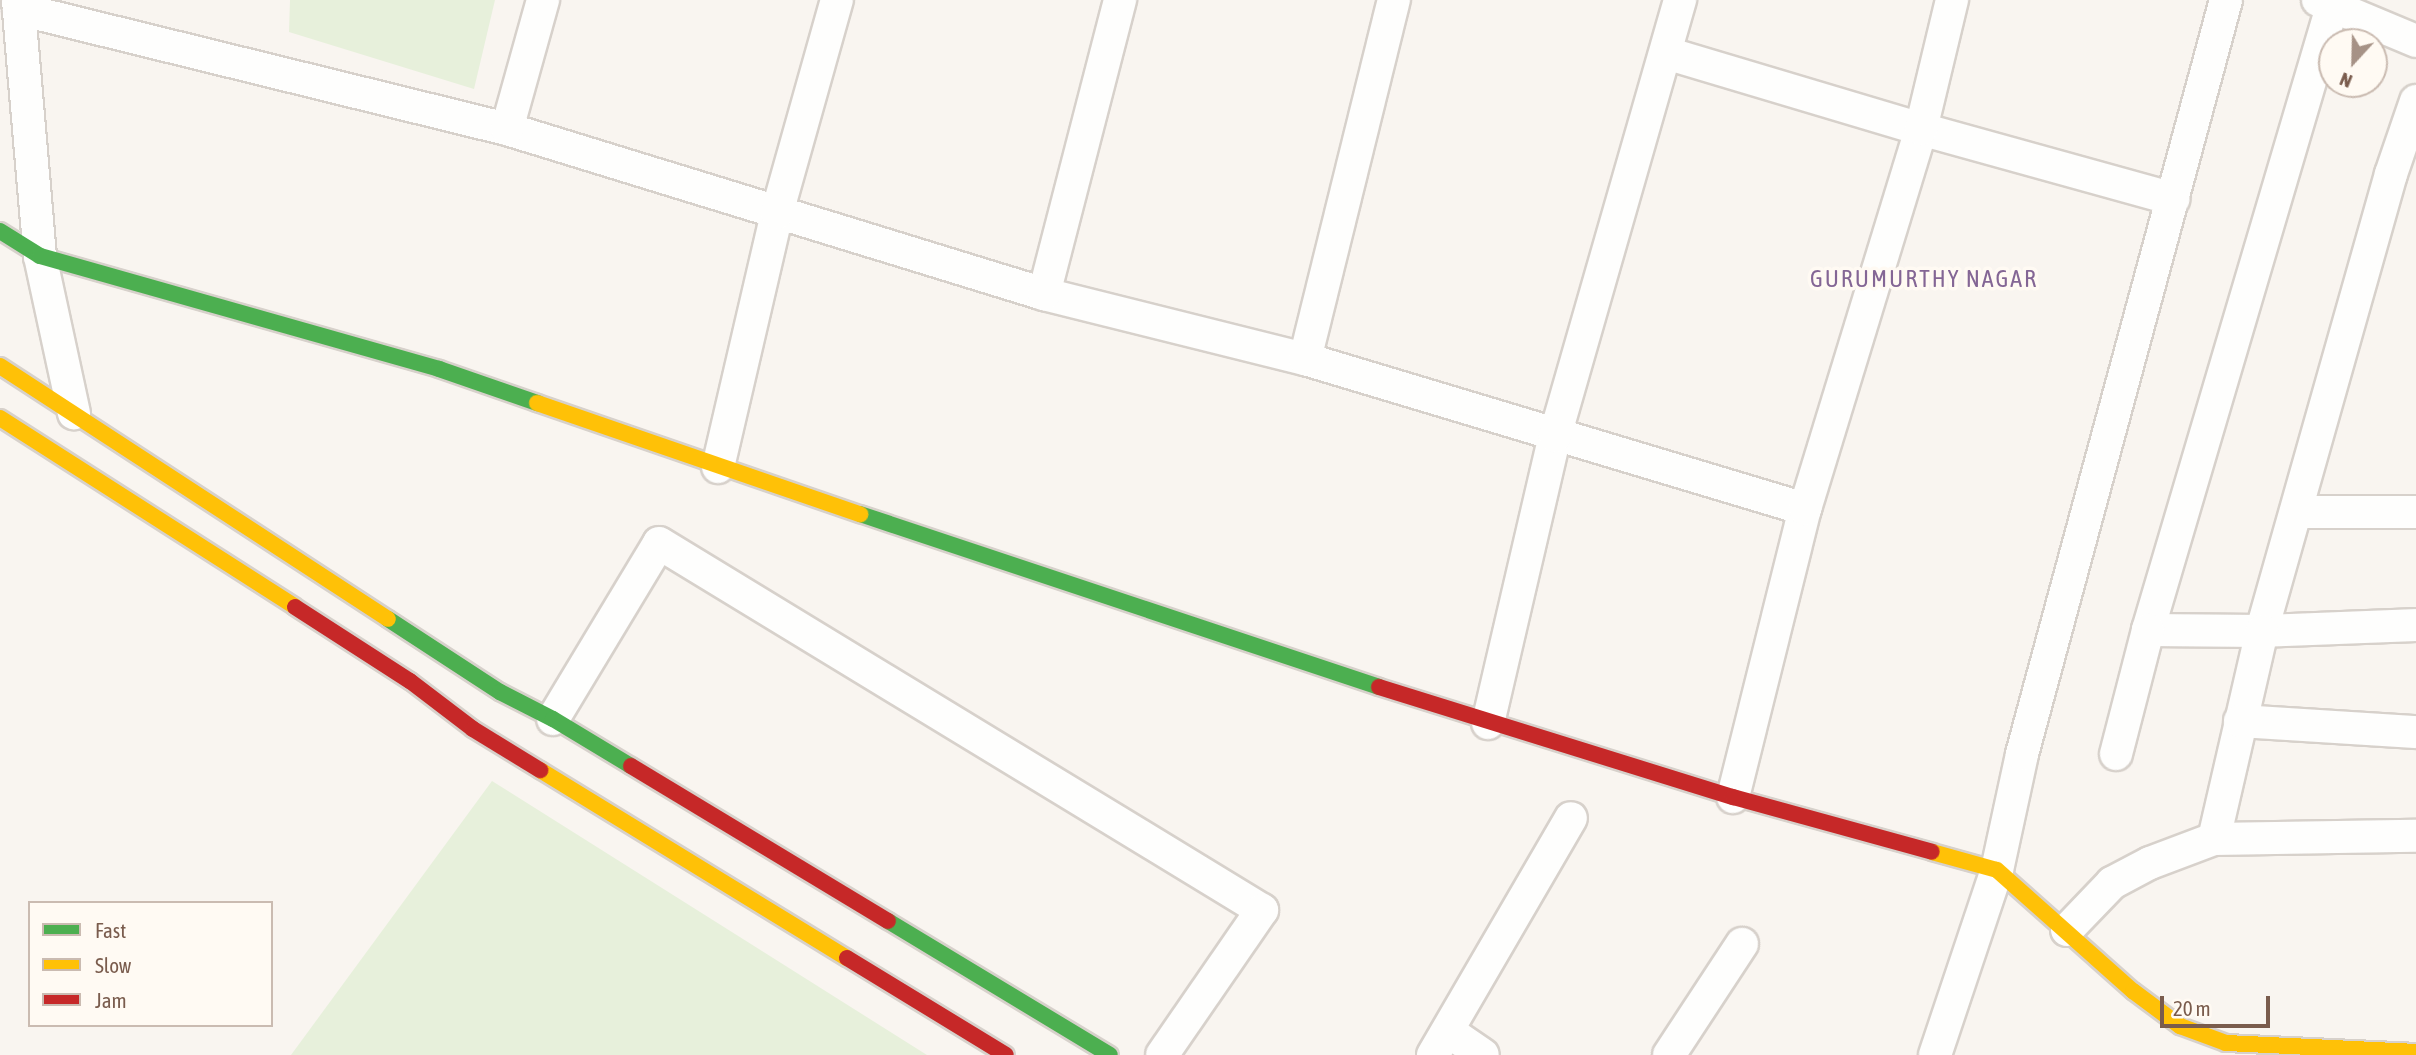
<!DOCTYPE html>
<style>
body{margin:0}
#map{position:relative;width:2416px;height:1055px;overflow:hidden;background:#f9f5f0;font-family:"Asap Condensed",sans-serif}
div>[style]{position:absolute}
[style*='--x']{left:calc(var(--x)*1px);top:calc(var(--y)*1px);width:calc(var(--w)*1px);rotate:calc(var(--a)*1deg)}
.green>*{inset:0;background:#e7f0db}
.roads{filter:drop-shadow(2px 0 #d7d1cb) drop-shadow(-2px 0 #d7d1cb) drop-shadow(0 2px #d7d1cb) drop-shadow(0 -2px #d7d1cb)}
.street>*{height:32px;margin:-16px;padding:0 16px;transform-origin:16px;border-radius:16px;background:#fefefd}
.fast>*{height:16px;margin:-8px;padding:0 8px;transform-origin:8px;border-radius:8px;background:#4caf50}
.slow>*{height:16px;margin:-8px;padding:0 8px;transform-origin:8px;border-radius:8px;background:#ffc107}
.jam>*{height:16px;margin:-8px;padding:0 8px;transform-origin:8px;border-radius:8px;background:#c62828}
span{translate:-50% -50%;white-space:nowrap;text-align:center;line-height:1.15;-webkit-text-stroke:7px #fffaf3;paint-order:stroke}
.neighbourhood-label{font-size:24px;color:#846695;letter-spacing:2px}
.legend{position:absolute;left:28px;top:901px;width:245px;height:126px;box-sizing:border-box;background:#fffaf3;border:2px solid #cabbb1;margin:0;padding:9px 12px;list-style:none;font-size:21px;color:#7a5c4d}
.legend li{display:flex;align-items:center;gap:14px;height:35px}
.legend b{width:35px;border:2px solid #cabbb1}
.north{position:absolute;left:2318px;top:28px;width:70px;height:70px;box-sizing:border-box;background:#fffaf3;border:2px solid #cabbb1;border-radius:50%;rotate:202deg;font-size:19px;font-weight:700;line-height:28px;text-align:center;color:#7a5c4d}
.north::after{content:'';display:block;margin:auto;width:24px;height:32px;background:#a69286;clip-path:polygon(50% 0,100% 100%,50% 72%,0 100%)}
.scale{position:absolute;left:2160px;top:996px;width:110px;height:32px;box-sizing:border-box;border:4px solid #7a5c4d;border-top:0;padding-left:9px;font-size:21px;line-height:24px;white-space:nowrap;color:#7a5c4d;-webkit-text-stroke:5px #fffaf3;paint-order:stroke}
</style>
<div id="map">
<div class="green">
<i style="clip-path:polygon(290px 0,495px 0,474px 89px,289px 32px)"></i>
<i style="clip-path:polygon(492px 781px,927px 1055px,291px 1055px)"></i>
</div>
<div class="roads">
<div class="street">
<i style="--x:18;--y:0;--w:257;--a:85.1"></i>
<i style="--x:40;--y:256;--w:161;--a:77.8"></i>
<i style="--x:2318;--y:0;--w:106;--a:22.7"></i>
<i style="--x:2334;--y:0;--w:657;--a:106.45"></i>
<i style="--x:2148;--y:630;--w:114;--a:0.5"></i>
<i style="--x:2262;--y:631;--w:154;--a:-2.2"></i>
<i style="--x:19;--y:9;--w:503;--a:13.82"></i>
<i style="--x:507;--y:129;--w:562;--a:17.08"></i>
<i style="--x:1044;--y:294;--w:269;--a:14"></i>
<i style="--x:1305;--y:359;--w:522;--a:16.7"></i>
<i style="--x:1666;--y:53;--w:266;--a:16.6"></i>
<i style="--x:1921;--y:129;--w:262;--a:15.5"></i>
<i style="--x:2416;--y:101;--w:77;--a:108.9"></i>
<i style="--x:2391;--y:174;--w:475;--a:105.8"></i>
<i style="--x:2262;--y:631;--w:213;--a:103"></i>
<i style="--x:2214;--y:839;--w:202;--a:-0.9"></i>
<i style="--x:507;--y:129;--w:134;--a:-74.4"></i>
<i style="--x:1044;--y:294;--w:304;--a:-75.5"></i>
<i style="--x:1305;--y:359;--w:370;--a:-76.1"></i>
<i style="--x:718;--y:467;--w:261;--a:-76.9"></i>
<i style="--x:777;--y:213;--w:221;--a:-74.3"></i>
<i style="--x:2296;--y:512;--w:120;--a:0"></i>
<i style="--x:553;--y:719;--w:205;--a:-58.9"></i>
<i style="--x:659;--y:543;--w:706;--a:31.33"></i>
<i style="--x:1262;--y:910;--w:176;--a:124.6"></i>
<i style="--x:2240;--y:721;--w:176;--a:3.6"></i>
<i style="--x:1488;--y:723;--w:295;--a:-76.9"></i>
<i style="--x:1555;--y:436;--w:454;--a:-74"></i>
<i style="--x:2116;--y:754;--w:128;--a:-75.5"></i>
<i style="--x:1733;--y:797;--w:297;--a:-76"></i>
<i style="--x:1805;--y:509;--w:397;--a:-73"></i>
<i style="--x:1921;--y:129;--w:133;--a:-76.5"></i>
<i style="--x:2067;--y:930;--w:65;--a:-46.2"></i>
<i style="--x:2112;--y:883;--w:43;--a:-27.8"></i>
<i style="--x:2150;--y:863;--w:68;--a:-20.6"></i>
<i style="--x:1448;--y:1031;--w:42;--a:34.4"></i>
<i style="--x:1433;--y:1055;--w:274;--a:-59.8"></i>
<i style="--x:1669;--y:1055;--w:133;--a:-56.7"></i>
<i style="--x:1935;--y:1055;--w:195;--a:-71.5"></i>
<i style="--x:1997;--y:870;--w:119;--a:-77.8"></i>
<i style="--x:2022;--y:754;--w:781;--a:-74.86"></i>
</div>
<div class="fast">
<i style="--x:0;--y:231;--w:47;--a:32"></i>
<i style="--x:40;--y:256;--w:415;--a:15.8"></i>
<i style="--x:439;--y:369;--w:104;--a:19.1"></i>
<i style="--x:860;--y:514;--w:547;--a:18.43"></i>
<i style="--x:388;--y:619;--w:134;--a:33.1"></i>
<i style="--x:500;--y:692;--w:59;--a:27"></i>
<i style="--x:553;--y:719;--w:91;--a:31.1"></i>
<i style="--x:888;--y:921;--w:259;--a:31.1"></i>
</div>
<div class="slow">
<i style="--x:0;--y:366;--w:463;--a:33.1"></i>
<i style="--x:537;--y:403;--w:342;--a:19"></i>
<i style="--x:0;--y:418;--w:350;--a:32.6"></i>
<i style="--x:540;--y:770;--w:360;--a:31.5"></i>
<i style="--x:1932;--y:852;--w:67;--a:15.5"></i>
<i style="--x:1997;--y:870;--w:182;--a:41.7"></i>
<i style="--x:2133;--y:991;--w:59;--a:36.7"></i>
<i style="--x:2180;--y:1026;--w:49;--a:20.3"></i>
<i style="--x:2226;--y:1043;--w:190;--a:2.7"></i>
</div>
<div class="jam">
<i style="--x:295;--y:607;--w:137;--a:32.8"></i>
<i style="--x:410;--y:681;--w:79;--a:37.3"></i>
<i style="--x:473;--y:729;--w:79;--a:31.5"></i>
<i style="--x:1379;--y:687;--w:371;--a:17.3"></i>
<i style="--x:1733;--y:797;--w:206;--a:15.4"></i>
<i style="--x:631;--y:766;--w:300;--a:31.1"></i>
<i style="--x:847;--y:958;--w:186;--a:31.4"></i>
</div>
</div>
<div class="neighbourhood-label">
<span style="left:1924px;top:279px">GURUMURTHY NAGAR</span>
</div>
<ul class="legend">
<li><b style="height:9px;background:#4caf50"></b>Fast</li>
<li><b style="height:9px;background:#ffc107"></b>Slow</li>
<li><b style="height:9px;background:#c62828"></b>Jam</li>
</ul>
<div class="north">N</div>
<div class="scale">20 m</div>
</div>
